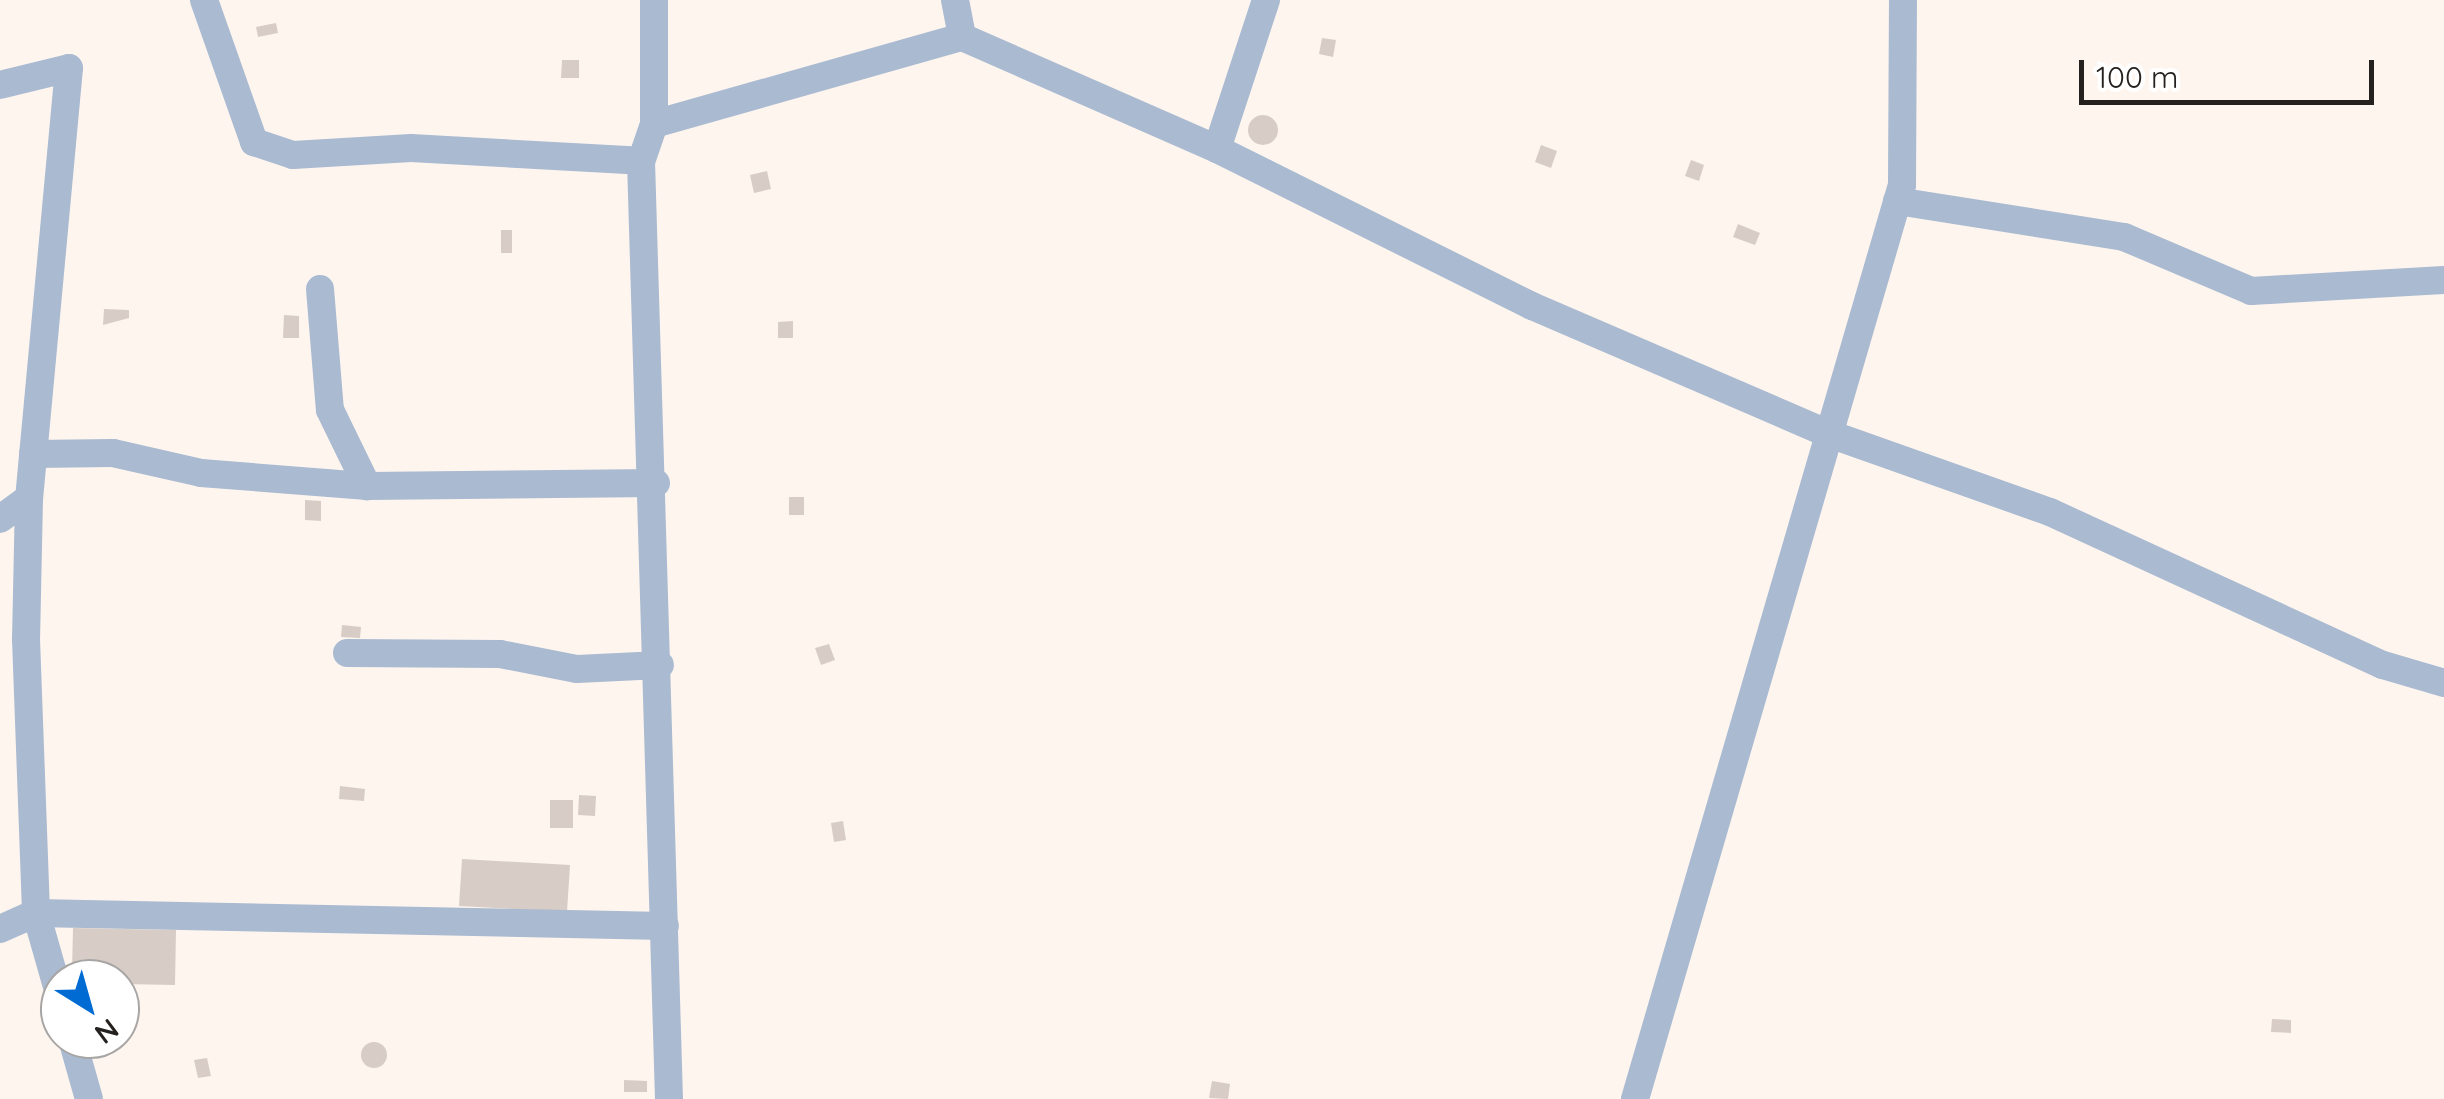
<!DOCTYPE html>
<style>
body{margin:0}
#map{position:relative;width:2444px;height:1099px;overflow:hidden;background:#fef5ef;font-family:Quicksand,sans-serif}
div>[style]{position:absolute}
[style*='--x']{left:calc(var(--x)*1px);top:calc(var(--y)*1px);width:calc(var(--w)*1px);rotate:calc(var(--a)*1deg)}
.building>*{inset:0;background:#d8cdc6}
.round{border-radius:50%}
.minor>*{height:28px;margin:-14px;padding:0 14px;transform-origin:14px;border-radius:14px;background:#a9bad1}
span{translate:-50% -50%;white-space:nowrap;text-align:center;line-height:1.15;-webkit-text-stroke:8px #fff;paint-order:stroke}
.north{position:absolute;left:40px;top:959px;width:100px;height:100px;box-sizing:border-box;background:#fff;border:2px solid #a8a6a5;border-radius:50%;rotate:143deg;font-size:28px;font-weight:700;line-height:40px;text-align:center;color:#25211f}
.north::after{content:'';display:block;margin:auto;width:35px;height:45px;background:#006bd3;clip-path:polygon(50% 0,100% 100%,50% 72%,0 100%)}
.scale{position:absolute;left:2079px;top:60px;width:295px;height:45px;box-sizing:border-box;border:5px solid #25211f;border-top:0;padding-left:12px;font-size:30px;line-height:35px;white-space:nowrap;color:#25211f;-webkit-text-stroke:8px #fff;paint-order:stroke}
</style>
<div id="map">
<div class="building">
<i style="clip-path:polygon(276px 23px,278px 33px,258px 37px,256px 27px)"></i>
<i style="clip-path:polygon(1322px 38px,1336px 40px,1333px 57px,1319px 54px)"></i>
<i style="clip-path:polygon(562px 60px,579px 60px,579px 78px,561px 78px)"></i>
<i class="round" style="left:1248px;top:115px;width:30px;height:30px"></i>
<i style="clip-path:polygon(1541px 145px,1557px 151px,1551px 168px,1535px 162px)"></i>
<i style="clip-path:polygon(1691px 160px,1704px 165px,1699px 181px,1685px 176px)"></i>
<i style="clip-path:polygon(767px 171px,771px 189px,754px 193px,750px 175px)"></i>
<i style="clip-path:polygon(1738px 224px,1760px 233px,1755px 245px,1733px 237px)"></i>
<i style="clip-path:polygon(501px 230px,512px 230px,512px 253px,501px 253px)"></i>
<i style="clip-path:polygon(104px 309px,129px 310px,129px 318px,103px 325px)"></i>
<i style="clip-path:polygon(284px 315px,299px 316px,299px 338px,283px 338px)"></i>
<i style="clip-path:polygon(793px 321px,793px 338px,778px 338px,778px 322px)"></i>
<i style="clip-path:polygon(789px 497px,804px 497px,804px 515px,789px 515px)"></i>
<i style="clip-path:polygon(305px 500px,321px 501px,321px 521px,305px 520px)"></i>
<i style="clip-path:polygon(342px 625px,361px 627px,360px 638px,341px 637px)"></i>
<i style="clip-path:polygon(829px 644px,835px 660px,821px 665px,815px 648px)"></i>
<i style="clip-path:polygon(340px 786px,365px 789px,364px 801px,339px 799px)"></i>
<i style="clip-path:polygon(579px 795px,596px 796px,595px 816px,578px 815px)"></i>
<i style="clip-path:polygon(550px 800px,573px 800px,573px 828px,550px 828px)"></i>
<i style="clip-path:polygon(843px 821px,846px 840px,834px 842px,831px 823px)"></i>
<i style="clip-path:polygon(462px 859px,570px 865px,567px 912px,459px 906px)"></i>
<i style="clip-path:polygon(73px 928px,176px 930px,175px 985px,120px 984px,114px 970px,72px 970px)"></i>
<i style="clip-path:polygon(2272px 1019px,2291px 1020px,2291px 1033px,2271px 1032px)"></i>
<i class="round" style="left:361px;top:1042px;width:26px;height:26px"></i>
<i style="clip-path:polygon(207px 1058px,211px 1076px,198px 1078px,194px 1060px)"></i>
<i style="clip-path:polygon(624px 1080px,647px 1081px,647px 1092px,624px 1092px)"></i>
<i style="clip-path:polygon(1212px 1081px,1230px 1084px,1228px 1099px,1209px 1098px)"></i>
</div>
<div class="minor">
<i style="--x:204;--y:0;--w:151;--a:70.6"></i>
<i style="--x:254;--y:142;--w:41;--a:18.4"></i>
<i style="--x:293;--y:155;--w:118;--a:-3.4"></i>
<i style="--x:411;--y:148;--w:230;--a:3.2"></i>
<i style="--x:654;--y:0;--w:124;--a:90"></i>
<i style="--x:654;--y:124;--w:39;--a:109"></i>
<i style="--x:641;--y:161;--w:938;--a:88.29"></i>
<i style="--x:955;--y:0;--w:38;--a:79"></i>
<i style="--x:0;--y:85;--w:71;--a:-13.8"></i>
<i style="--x:69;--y:68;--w:432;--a:95.3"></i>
<i style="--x:29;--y:498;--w:141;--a:91.2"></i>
<i style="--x:26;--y:639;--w:274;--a:87.9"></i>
<i style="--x:36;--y:913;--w:87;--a:74.1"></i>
<i style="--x:654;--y:124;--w:320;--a:-15.8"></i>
<i style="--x:962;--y:37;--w:279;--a:23.7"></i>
<i style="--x:1217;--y:149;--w:352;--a:26.5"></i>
<i style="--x:1532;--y:306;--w:318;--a:23.3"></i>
<i style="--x:1824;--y:432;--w:240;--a:19.5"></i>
<i style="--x:2050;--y:512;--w:366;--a:24.7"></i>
<i style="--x:2383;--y:665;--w:64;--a:16.4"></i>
<i style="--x:1217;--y:149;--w:157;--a:-71.8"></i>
<i style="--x:1897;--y:201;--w:230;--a:9"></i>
<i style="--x:2124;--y:237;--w:138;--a:23"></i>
<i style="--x:2251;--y:291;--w:193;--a:-3.3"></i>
<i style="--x:320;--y:289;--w:121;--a:85.3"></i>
<i style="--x:330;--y:410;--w:85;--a:64"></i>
<i style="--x:33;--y:454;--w:80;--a:-0.7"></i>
<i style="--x:113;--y:453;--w:90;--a:12.8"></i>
<i style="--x:201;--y:473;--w:167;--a:4.5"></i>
<i style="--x:367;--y:486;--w:289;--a:-0.6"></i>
<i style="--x:0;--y:519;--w:36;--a:-36"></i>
<i style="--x:347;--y:653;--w:153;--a:0.4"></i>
<i style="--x:500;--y:654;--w:78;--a:11"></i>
<i style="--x:577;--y:669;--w:83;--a:-2.8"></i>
<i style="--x:0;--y:929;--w:39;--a:-24"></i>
<i style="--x:36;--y:913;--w:629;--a:1.18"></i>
<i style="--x:72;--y:1039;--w:62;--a:74.2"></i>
<i style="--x:1635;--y:1099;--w:952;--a:-73.72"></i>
<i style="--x:1902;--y:185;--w:185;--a:-89.7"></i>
</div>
<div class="north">N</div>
<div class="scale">100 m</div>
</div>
